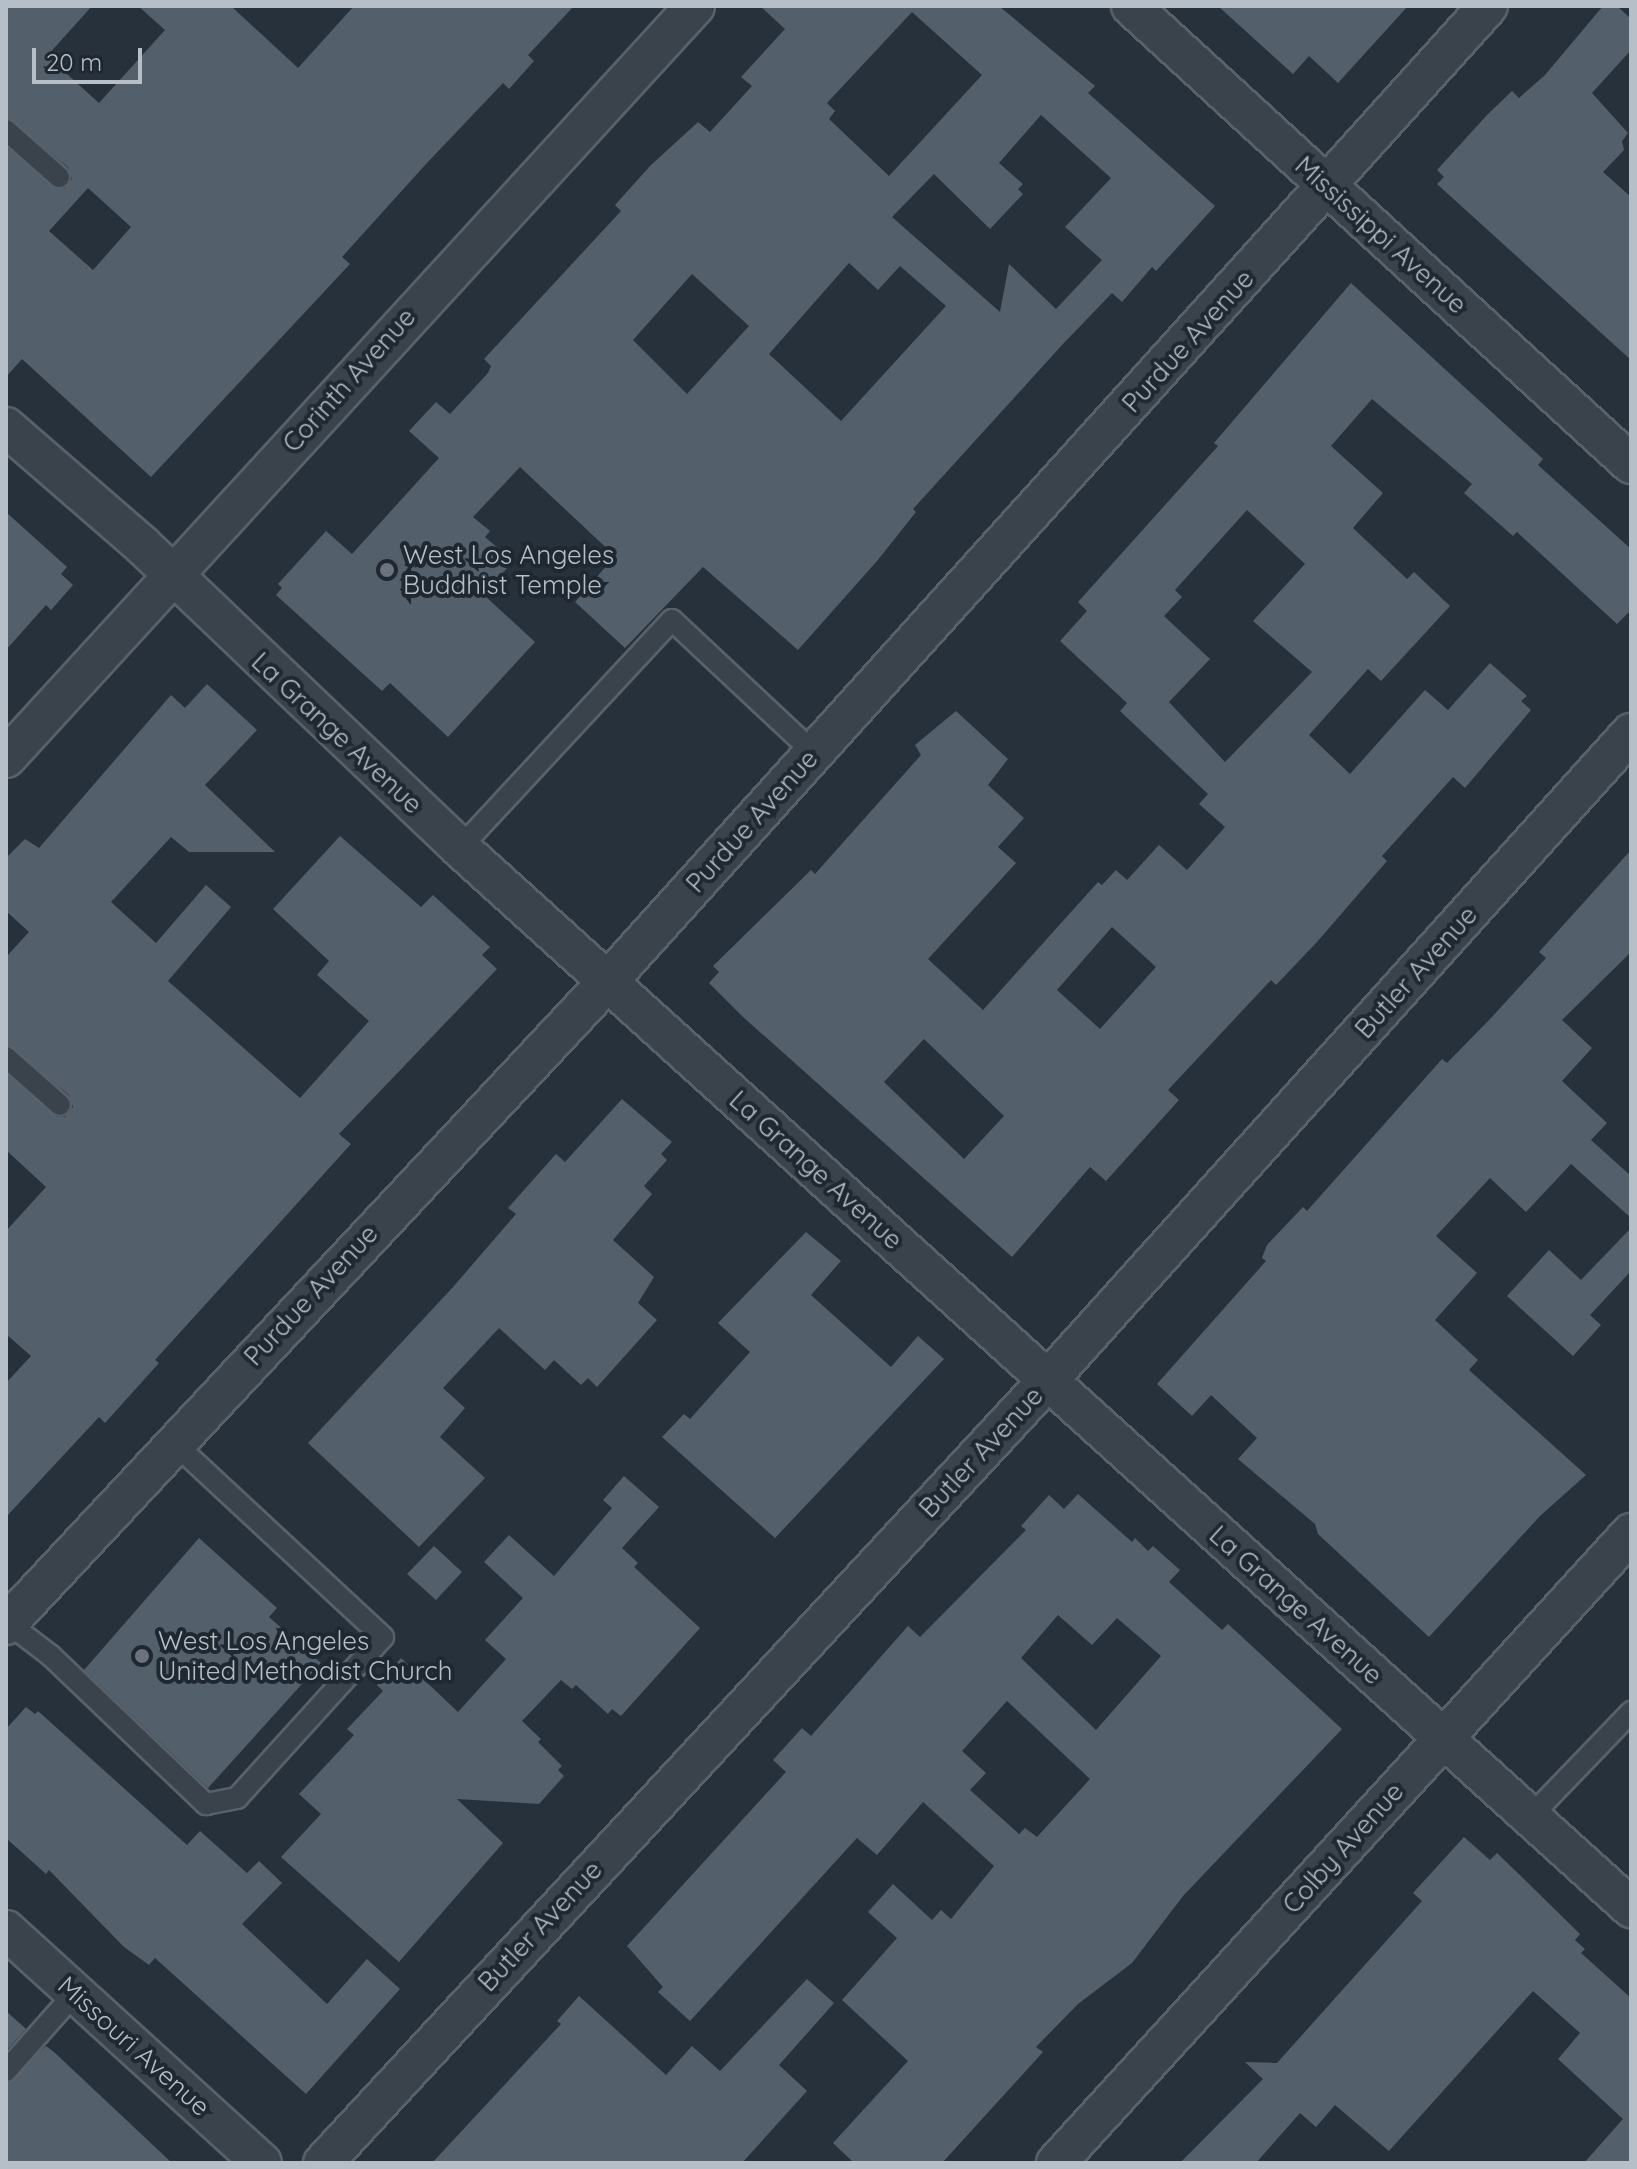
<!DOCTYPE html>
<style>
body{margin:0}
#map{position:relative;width:1637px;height:2169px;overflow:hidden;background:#27313c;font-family:Quicksand,sans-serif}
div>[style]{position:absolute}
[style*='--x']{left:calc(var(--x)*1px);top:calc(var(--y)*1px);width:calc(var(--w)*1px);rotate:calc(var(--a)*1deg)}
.building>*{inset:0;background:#545f6c}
.roads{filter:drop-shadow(2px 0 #58616a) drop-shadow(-2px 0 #58616a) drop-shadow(0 2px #58616a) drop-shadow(0 -2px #58616a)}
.lane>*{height:20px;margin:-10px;padding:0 10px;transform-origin:10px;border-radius:10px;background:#3a434c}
.street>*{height:38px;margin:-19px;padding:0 19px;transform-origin:19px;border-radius:19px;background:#3a434c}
.dots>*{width:22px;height:22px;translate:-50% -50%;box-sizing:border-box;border:4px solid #1f2831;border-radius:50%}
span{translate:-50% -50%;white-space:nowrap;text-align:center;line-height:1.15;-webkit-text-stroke:8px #1f2831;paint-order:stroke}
.street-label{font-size:26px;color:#b6bec7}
.poi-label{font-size:26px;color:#b6bec7}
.left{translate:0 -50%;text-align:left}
.frame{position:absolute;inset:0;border:8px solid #b6bec7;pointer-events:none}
.scale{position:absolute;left:32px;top:48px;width:110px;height:36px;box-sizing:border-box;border:4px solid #b6bec7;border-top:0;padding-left:10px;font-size:24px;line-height:28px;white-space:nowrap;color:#b6bec7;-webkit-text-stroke:6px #1f2831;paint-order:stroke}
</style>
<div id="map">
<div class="building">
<i style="clip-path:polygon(evenodd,6px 6px,92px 6px,47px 56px,99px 103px,165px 30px,138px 6px,231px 6px,298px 68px,354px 6px,574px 6px,528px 55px,534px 61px,509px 89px,503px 83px,426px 164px,342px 257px,350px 264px,151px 477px,22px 359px,6px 377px,6px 147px,56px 189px,64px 189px,72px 179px,68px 167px,6px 117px,6px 6px,88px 188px,131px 227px,93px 270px,49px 231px,88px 188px)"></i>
<i style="clip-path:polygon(evenodd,760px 6px,999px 6px,1095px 86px,1088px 93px,1215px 206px,1156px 271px,1152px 267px,1122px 302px,1112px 293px,1062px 345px,913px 509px,916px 512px,877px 561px,798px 650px,703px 567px,625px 648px,575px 602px,615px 556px,520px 467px,473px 517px,490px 531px,485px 537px,513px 561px,484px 595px,535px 642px,448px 737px,390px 683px,382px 691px,276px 595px,282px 588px,278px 584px,326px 531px,352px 554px,439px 458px,409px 431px,436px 402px,450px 414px,488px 373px,491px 366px,484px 359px,621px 211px,615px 205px,650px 166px,698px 122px,710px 132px,752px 86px,741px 77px,785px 29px,760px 6px,912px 12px,982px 75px,889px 176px,829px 119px,835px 111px,827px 103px,912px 12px,760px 6px,1041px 115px,1111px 178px,1065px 227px,1102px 260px,1056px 309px,1009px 264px,1000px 312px,892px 217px,934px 174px,990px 229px,1023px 194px,1018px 189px,1023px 184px,999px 163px,1041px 115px,760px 6px,849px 263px,878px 290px,900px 266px,946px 306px,841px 421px,769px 354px,849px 263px,760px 6px,692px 274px,749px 326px,687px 394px,633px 340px,692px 274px)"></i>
<i style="clip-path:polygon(1218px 6px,1408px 6px,1338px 83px,1309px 56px,1293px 74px)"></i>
<i style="clip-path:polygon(1603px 6px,1617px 6px,1631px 19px,1631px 50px,1592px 93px,1628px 133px,1622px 141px,1624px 150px,1603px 172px,1631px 197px,1631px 360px,1437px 184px,1444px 177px,1437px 170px,1487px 115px,1512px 91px,1519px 98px,1545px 75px)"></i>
<i style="clip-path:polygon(evenodd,1351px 283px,1543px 459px,1538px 465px,1631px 549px,1631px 610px,1617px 624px,1517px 532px,1513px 536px,1464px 493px,1472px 484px,1372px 399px,1331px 446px,1383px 493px,1353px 528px,1407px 579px,1414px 572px,1450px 606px,1381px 681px,1368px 669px,1309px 735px,1350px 774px,1425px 690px,1448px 710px,1490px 663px,1527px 696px,1521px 701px,1531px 710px,1465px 788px,1453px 777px,1382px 856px,1387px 861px,1317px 942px,1276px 985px,1271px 980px,1168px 1090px,1179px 1100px,1106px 1181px,1090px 1167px,1012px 1257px,742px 1016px,709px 983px,719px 972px,713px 966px,811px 870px,815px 874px,921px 755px,915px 745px,956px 711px,1008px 759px,988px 785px,1024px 818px,998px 847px,1016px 863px,928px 959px,983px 1010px,1098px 882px,1102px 885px,1116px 870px,1127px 880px,1159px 845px,1187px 870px,1225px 827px,1199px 804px,1208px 794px,1120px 711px,1127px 703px,1060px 641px,1087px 611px,1078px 602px,1218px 446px,1214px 443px,1351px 283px,1247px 510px,1305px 564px,1253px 621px,1312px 672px,1225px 762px,1169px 702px,1210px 659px,1164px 616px,1182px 597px,1175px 590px,1247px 510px,1351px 283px,1112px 927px,1156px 967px,1100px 1029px,1057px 990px,1112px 927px,1351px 283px,924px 1039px,1004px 1116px,964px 1159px,884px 1082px,924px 1039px)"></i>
<i style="clip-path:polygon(6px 512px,67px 567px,61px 574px,73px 585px,51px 610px,46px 605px,6px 650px)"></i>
<i style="clip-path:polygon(207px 684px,257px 730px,205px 785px,275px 852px,189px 852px,171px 837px,111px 902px,156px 943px,206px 885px,231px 907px,168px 981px,300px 1098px,369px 1021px,317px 975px,329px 961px,273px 909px,340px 836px,421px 907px,433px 895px,490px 947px,482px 955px,497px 969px,339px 1134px,351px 1144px,155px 1360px,159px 1363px,105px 1423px,99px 1417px,6px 1517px,6px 1383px,31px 1356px,6px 1334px,6px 1231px,46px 1187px,6px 1150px,6px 1074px,57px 1117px,65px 1117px,73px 1107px,69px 1095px,6px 1044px,6px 957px,29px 932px,6px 911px,6px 858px,25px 839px,39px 848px,171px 695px,185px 708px)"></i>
<i style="clip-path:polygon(1631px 850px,1631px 952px,1562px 1020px,1592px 1048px,1562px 1081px,1607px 1123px,1591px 1140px,1631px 1176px,1631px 1218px,1571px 1164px,1526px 1212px,1490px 1178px,1436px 1236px,1477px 1273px,1435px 1320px,1478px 1360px,1469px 1370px,1586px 1475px,1540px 1516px,1429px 1637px,1318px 1534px,1315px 1524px,1238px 1459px,1257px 1438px,1211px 1395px,1192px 1416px,1157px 1384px,1266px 1261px,1262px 1258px,1267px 1245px,1303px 1207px,1307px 1211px,1442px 1059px,1447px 1063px,1491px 1018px,1546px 958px,1539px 952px)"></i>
<i style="clip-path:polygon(622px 1099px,672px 1142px,661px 1154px,667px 1160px,644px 1186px,652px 1194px,613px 1240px,654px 1277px,638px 1303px,657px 1320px,597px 1387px,588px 1378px,581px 1385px,554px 1360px,545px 1370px,499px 1328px,443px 1388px,465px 1408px,440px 1437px,485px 1478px,419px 1547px,308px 1443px,453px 1287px,516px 1214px,508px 1208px,556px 1154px,565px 1162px)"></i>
<i style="clip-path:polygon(1631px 1228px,1631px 1271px,1590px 1315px,1601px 1325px,1573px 1356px,1507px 1296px,1549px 1250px,1581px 1280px)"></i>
<i style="clip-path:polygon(806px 1232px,841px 1261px,811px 1295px,891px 1367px,918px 1336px,944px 1359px,775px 1538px,662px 1437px,684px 1414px,690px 1419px,750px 1352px,718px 1323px)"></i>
<i style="clip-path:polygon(624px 1476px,659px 1507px,622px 1548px,638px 1563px,634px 1567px,700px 1628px,621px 1716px,612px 1709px,608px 1714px,576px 1685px,572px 1689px,561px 1680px,522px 1721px,541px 1739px,538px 1742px,562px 1766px,558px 1770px,564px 1776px,539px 1804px,457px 1799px,503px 1843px,399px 1962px,281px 1857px,321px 1814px,299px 1794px,354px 1735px,347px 1729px,383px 1691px,377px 1685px,401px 1658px,458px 1712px,506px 1659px,485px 1640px,523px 1598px,484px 1562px,509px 1535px,554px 1576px,612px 1508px,603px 1500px)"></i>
<i style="clip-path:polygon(evenodd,1078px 1494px,1132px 1542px,1135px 1538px,1148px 1551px,1153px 1546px,1180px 1570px,1169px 1582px,1222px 1630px,1228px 1624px,1342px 1729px,1183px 1896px,1132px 1963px,1078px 2004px,1036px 2047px,1043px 2052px,942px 2163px,854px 2163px,833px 2143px,908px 2061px,842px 2000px,897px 1938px,868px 1912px,893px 1884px,932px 1920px,941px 1910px,951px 1919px,994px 1866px,923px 1802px,877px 1855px,857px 1838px,690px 2021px,658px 1992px,663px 1987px,627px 1946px,786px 1772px,773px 1760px,802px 1728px,811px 1736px,908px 1626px,920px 1637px,1026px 1530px,1021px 1526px,1049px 1495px,1064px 1509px,1078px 1494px,1058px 1615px,1092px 1645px,1117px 1618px,1161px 1656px,1096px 1730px,1021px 1658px,1058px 1615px,1078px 1494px,1007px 1701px,1090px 1779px,1037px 1837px,1025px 1828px,1019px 1834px,970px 1790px,986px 1773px,962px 1751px,1007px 1701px)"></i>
<i style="clip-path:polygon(199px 1538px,277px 1608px,269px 1617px,321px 1663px,208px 1788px,84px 1670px)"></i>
<i style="clip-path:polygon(434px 1546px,462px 1572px,436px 1600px,407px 1574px)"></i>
<i style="clip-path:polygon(26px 1707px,35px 1714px,38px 1711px,187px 1845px,200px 1831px,247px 1873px,259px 1861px,282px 1883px,242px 1924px,327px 2004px,367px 1959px,400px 1989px,306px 2094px,155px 1958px,149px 1965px,124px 1947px,49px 1870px,46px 1874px,6px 1838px,6px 1729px)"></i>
<i style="clip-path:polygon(1464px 1837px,1490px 1860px,1497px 1853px,1527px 1882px,1580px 1934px,1575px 1940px,1585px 1949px,1581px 1953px,1631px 1998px,1631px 2163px,1584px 2163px,1623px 2119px,1558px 2059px,1580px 2033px,1533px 1991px,1389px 2151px,1335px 2105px,1316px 2127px,1300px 2113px,1256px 2163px,1180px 2163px,1263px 2079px,1245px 2062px,1277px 2063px,1422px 1901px,1413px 1893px)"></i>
<i style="clip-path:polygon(807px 1979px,834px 2003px,779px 2065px,807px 2091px,742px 2163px,432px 2163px,561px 2024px,557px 2021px,579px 1996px,666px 2075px,692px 2046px,720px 2071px)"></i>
<i style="clip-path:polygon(6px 2011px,26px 2029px,6px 2051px)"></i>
<i style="clip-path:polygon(46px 2046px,54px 2052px,172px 2163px,6px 2163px,6px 2084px)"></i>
</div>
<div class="roads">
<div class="lane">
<i style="--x:6;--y:130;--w:71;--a:41.6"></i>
<i style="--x:460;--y:848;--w:311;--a:-47.1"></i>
<i style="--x:672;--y:620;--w:195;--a:43.1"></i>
<i style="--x:6;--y:1057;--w:72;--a:41.6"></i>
<i style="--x:8;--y:1623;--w:53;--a:37.3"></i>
<i style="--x:50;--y:1655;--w:216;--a:43.7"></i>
<i style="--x:206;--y:1804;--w:32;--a:-11"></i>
<i style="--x:237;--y:1798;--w:217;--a:-47.8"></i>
<i style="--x:383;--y:1637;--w:287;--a:-137.1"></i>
<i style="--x:1530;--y:1817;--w:146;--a:-46.1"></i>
<i style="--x:6;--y:2071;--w:106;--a:-48.5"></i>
</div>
<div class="street">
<i style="--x:1131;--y:6;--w:678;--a:42.49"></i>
<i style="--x:6;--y:427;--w:180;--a:40.9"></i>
<i style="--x:142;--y:545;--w:439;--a:43.6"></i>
<i style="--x:460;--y:848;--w:1580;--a:42.15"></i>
<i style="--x:6;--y:758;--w:1020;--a:-47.5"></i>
<i style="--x:6;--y:1625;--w:882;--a:-46.93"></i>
<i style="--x:608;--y:981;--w:1313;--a:-47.93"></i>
<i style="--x:6;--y:1930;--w:346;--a:42.3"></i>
<i style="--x:323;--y:2163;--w:1067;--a:-47.2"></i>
<i style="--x:1048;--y:1380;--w:871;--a:-47.98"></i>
<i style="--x:1056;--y:2163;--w:853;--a:-47.61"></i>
</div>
</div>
<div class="dots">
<i style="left:387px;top:570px;background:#6b7280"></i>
<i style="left:142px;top:1656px;background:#6b7280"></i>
</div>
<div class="street-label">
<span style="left:1381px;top:235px;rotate:42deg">Mississippi Avenue</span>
<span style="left:1188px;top:341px;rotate:-48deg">Purdue Avenue</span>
<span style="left:349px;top:380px;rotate:-48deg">Corinth Avenue</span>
<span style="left:337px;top:733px;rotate:43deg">La Grange Avenue</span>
<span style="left:752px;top:821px;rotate:-48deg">Purdue Avenue</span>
<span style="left:1416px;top:972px;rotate:-48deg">Butler Avenue</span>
<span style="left:816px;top:1170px;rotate:42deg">La Grange Avenue</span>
<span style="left:311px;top:1295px;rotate:-47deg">Purdue Avenue</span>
<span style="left:981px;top:1452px;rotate:-47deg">Butler Avenue</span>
<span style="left:1296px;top:1605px;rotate:42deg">La Grange Avenue</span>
<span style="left:1343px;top:1848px;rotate:-48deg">Colby Avenue</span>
<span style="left:540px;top:1926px;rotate:-47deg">Butler Avenue</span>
<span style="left:134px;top:2046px;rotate:42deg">Missouri Avenue</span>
</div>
<div class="poi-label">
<span class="left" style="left:403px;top:570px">West Los Angeles<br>Buddhist Temple</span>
<span class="left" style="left:158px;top:1656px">West Los Angeles<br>United Methodist Church</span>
</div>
<div class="frame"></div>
<div class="scale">20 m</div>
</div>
